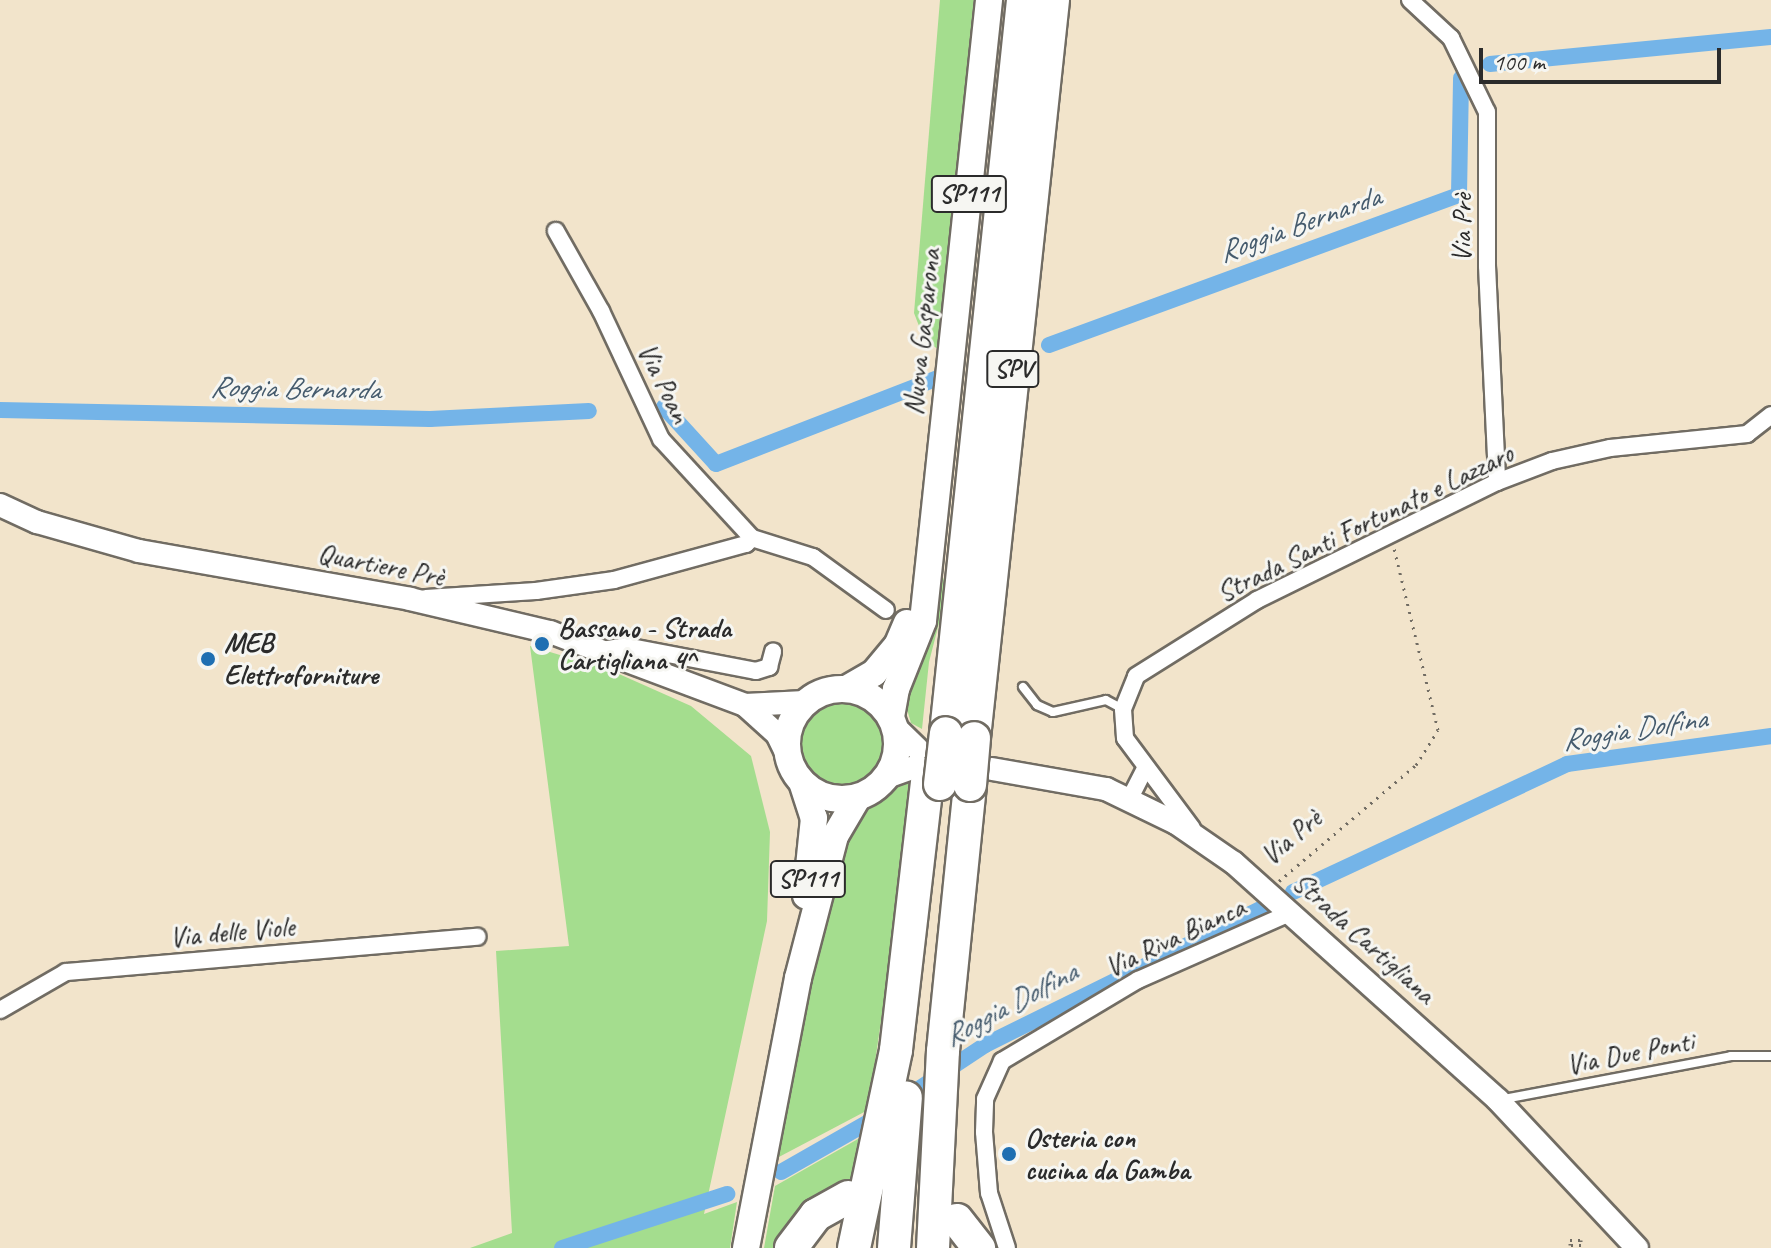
<!DOCTYPE html>
<meta charset="utf-8">
<style>
body{margin:0}
#map{position:relative;width:1771px;height:1248px;overflow:hidden;background:#f2e4cb;font-family:Caveat,sans-serif}
div>[style]{position:absolute}
[style*='--x']{left:calc(var(--x)*1px);top:calc(var(--y)*1px);width:calc(var(--w)*1px);rotate:calc(var(--a)*1deg)}
.green>*{inset:0;background:#a4dd8e}
.round{border-radius:50%}
.canal>*{height:16px;margin:-8px;padding:0 8px;transform-origin:8px;border-radius:8px;background:#74b4e8}
.path>*{height:3px;margin-top:-1.5px;transform-origin:0;background:repeating-linear-gradient(90deg,#716c63 0 2px,transparent 0 8px)}
.roads{filter:drop-shadow(2px 0 #716c63) drop-shadow(-2px 0 #716c63) drop-shadow(0 2px #716c63) drop-shadow(0 -2px #716c63)}
.service>*{height:8px;margin:-4px;padding:0 4px;transform-origin:4px;border-radius:4px;background:#fff}
.minor>*{height:16px;margin:-8px;padding:0 8px;transform-origin:8px;border-radius:8px;background:#fff}
.tertiary>*{height:22px;margin:-11px;padding:0 11px;transform-origin:11px;border-radius:11px;background:#fff}
.primary>*{height:26px;margin:-13px;padding:0 13px;transform-origin:13px;border-radius:13px;background:#fff}
.primary>.ring{margin:-13px;padding:0;box-sizing:content-box;background:none;border:26px solid #fff;border-radius:50%}
.motorway>*{height:32px;margin:-16px;padding:0 16px;transform-origin:16px;border-radius:16px;background:#fff}
.bridges{filter:drop-shadow(2px 0 #716c63) drop-shadow(-2px 0 #716c63) drop-shadow(0 2px #716c63) drop-shadow(0 -2px #716c63)}
.motorway-bridge>*{height:32px;margin:-16px;padding:0 16px;transform-origin:16px;border-radius:16px;background:#fff}
.dots>*{width:22px;height:22px;translate:-50% -50%;box-sizing:border-box;border:4px solid #f6f6f2;border-radius:50%}
span{translate:-50% -50%;white-space:nowrap;text-align:center;line-height:1.15;-webkit-text-stroke:6px #f6f6f2;paint-order:stroke}
.shield-label span{padding:2px 6px;background:#f6f6f2;border:2px solid;border-radius:6px;-webkit-text-stroke-width:0}
.shield-label{font-size:26px;color:#2b2b2b;font-weight:700}
.street-label{font-size:28px;color:#2b2b2b}
.poi-label{font-size:28px;color:#2b2b2b;font-weight:700}
.left{translate:0 -50%;text-align:left}
.water-label{font-size:30px;color:#455b6d;font-style:italic}
.scale{position:absolute;left:1479px;top:48px;width:242px;height:36px;box-sizing:border-box;border:4px solid #2b2b2b;border-top:0;padding-left:10px;font-size:24px;line-height:28px;white-space:nowrap;color:#2b2b2b;-webkit-text-stroke:6px #f6f6f2;paint-order:stroke}
</style>
<div id="map">
<div class="green">
<i style="clip-path:polygon(940px 0,974px 0,939px 350px,924px 339px,914px 313px)"></i>
<i style="clip-path:polygon(950px 559px,945px 600px,929px 662px,922px 729px,911px 723px,904px 699px)"></i>
<i style="clip-path:polygon(530px 646px,610px 670px,691px 706px,751px 756px,770px 832px,767px 921px,704px 1214px,737px 1202px,730px 1248px,470px 1248px,512px 1233px,496px 951px,569px 946px)"></i>
<i class="round" style="left:798px;top:700px;width:88px;height:88px"></i>
<i style="clip-path:polygon(917px 775px,868px 1110px,777px 1158px,840px 843px,857px 806px)"></i>
<i style="clip-path:polygon(865px 1135px,859px 1179px,843px 1184px,780px 1248px,764px 1248px,775px 1186px)"></i>
</div>
<div class="canal">
<i style="--x:1490;--y:64;--w:282;--a:-5.5"></i>
<i style="--x:1049;--y:345;--w:437;--a:-20.1"></i>
<i style="--x:1459;--y:195;--w:117;--a:-89"></i>
<i style="--x:664;--y:407;--w:77;--a:47.6"></i>
<i style="--x:716;--y:464;--w:238;--a:-21.2"></i>
<i style="--x:0;--y:410;--w:430;--a:1.2"></i>
<i style="--x:430;--y:419;--w:159;--a:-2.9"></i>
<i style="--x:1293;--y:892;--w:302;--a:-25"></i>
<i style="--x:1567;--y:764;--w:206;--a:-7.8"></i>
<i style="--x:902;--y:1100;--w:100;--a:-33.5"></i>
<i style="--x:985;--y:1045;--w:322;--a:-26.3"></i>
<i style="--x:781;--y:1172;--w:113;--a:-29.7"></i>
<i style="--x:562;--y:1248;--w:174;--a:-18.1"></i>
</div>
<div class="path">
<i style="--x:1279;--y:881;--w:180;--a:-40.3"></i>
<i style="--x:1416;--y:765;--w:41;--a:-57.8"></i>
<i style="--x:1438;--y:730;--w:187;--a:-103.6"></i>
<i style="--x:1570;--y:1240;--w:11;--a:0"></i>
<i style="--x:1581;--y:1240;--w:5;--a:90"></i>
<i style="--x:1581;--y:1245;--w:11;--a:180"></i>
<i style="--x:1570;--y:1245;--w:5;--a:-90"></i>
</div>
<div class="roads">
<div class="service">
<i style="--x:1023;--y:687;--w:23;--a:52"></i>
<i style="--x:1037;--y:705;--w:17;--a:24"></i>
<i style="--x:1053;--y:712;--w:54;--a:-12.8"></i>
<i style="--x:1106;--y:700;--w:19;--a:28"></i>
<i style="--x:1504;--y:1099;--w:231;--a:-10.7"></i>
<i style="--x:1731;--y:1056;--w:40;--a:0"></i>
</div>
<div class="minor">
<i style="--x:1410;--y:0;--w:56;--a:42.8"></i>
<i style="--x:1451;--y:38;--w:82;--a:64.1"></i>
<i style="--x:1487;--y:112;--w:154;--a:90"></i>
<i style="--x:1487;--y:266;--w:216;--a:87.3"></i>
<i style="--x:752;--y:538;--w:64;--a:17.3"></i>
<i style="--x:813;--y:557;--w:90;--a:36"></i>
<i style="--x:426;--y:598;--w:110;--a:-3.6"></i>
<i style="--x:536;--y:591;--w:79;--a:-8"></i>
<i style="--x:614;--y:580;--w:137;--a:-15.3"></i>
<i style="--x:746;--y:544;--w:8;--a:-45"></i>
<i style="--x:752;--y:538;--w:134;--a:-132.6"></i>
<i style="--x:661;--y:439;--w:141;--a:-115.1"></i>
<i style="--x:601;--y:311;--w:92;--a:-119.4"></i>
<i style="--x:602;--y:650;--w:24;--a:-9"></i>
<i style="--x:626;--y:646;--w:132;--a:10.9"></i>
<i style="--x:756;--y:671;--w:14;--a:-17"></i>
<i style="--x:769;--y:667;--w:16;--a:-75"></i>
<i style="--x:1129;--y:800;--w:35;--a:-63"></i>
<i style="--x:1192;--y:828;--w:112;--a:-126.7"></i>
<i style="--x:1125;--y:738;--w:29;--a:-94"></i>
<i style="--x:1123;--y:709;--w:35;--a:-68"></i>
<i style="--x:1136;--y:676;--w:143;--a:-32.1"></i>
<i style="--x:1257;--y:600;--w:267;--a:-26.2"></i>
<i style="--x:1497;--y:482;--w:59;--a:-20.9"></i>
<i style="--x:1552;--y:461;--w:59;--a:-12.6"></i>
<i style="--x:1610;--y:448;--w:138;--a:-5.8"></i>
<i style="--x:1747;--y:434;--w:31;--a:-38"></i>
<i style="--x:0;--y:1010;--w:76;--a:-29.9"></i>
<i style="--x:66;--y:972;--w:413;--a:-4.9"></i>
<i style="--x:1007;--y:1248;--w:58;--a:-108.1"></i>
<i style="--x:989;--y:1193;--w:61;--a:-94.7"></i>
<i style="--x:984;--y:1132;--w:33;--a:-88"></i>
<i style="--x:985;--y:1099;--w:42;--a:-65.9"></i>
<i style="--x:1002;--y:1061;--w:158;--a:-30.8"></i>
<i style="--x:1138;--y:980;--w:168;--a:-23.8"></i>
</div>
<div class="tertiary">
<i style="--x:0;--y:505;--w:41;--a:24.7"></i>
<i style="--x:37;--y:522;--w:106;--a:15.9"></i>
<i style="--x:139;--y:551;--w:275;--a:10"></i>
<i style="--x:410;--y:599;--w:144;--a:13.3"></i>
<i style="--x:550;--y:632;--w:208;--a:20.5"></i>
<i style="--x:745;--y:705;--w:43;--a:42.2"></i>
<i style="--x:777;--y:734;--w:30;--a:64"></i>
<i style="--x:745;--y:705;--w:60;--a:-2.9"></i>
<i style="--x:896;--y:728;--w:30;--a:44"></i>
<i style="--x:992;--y:769;--w:116;--a:10"></i>
<i style="--x:1106;--y:789;--w:78;--a:25.9"></i>
<i style="--x:1176;--y:823;--w:70;--a:34.6"></i>
<i style="--x:1234;--y:863;--w:355;--a:41.9"></i>
<i style="--x:1498;--y:1100;--w:203;--a:46.8"></i>
<i style="--x:887;--y:777;--w:32;--a:-20"></i>
</div>
<div class="primary">
<i style="--x:848;--y:688;--w:30;--a:-30"></i>
<i style="--x:874;--y:673;--w:35;--a:-50"></i>
<i style="--x:897;--y:646;--w:25;--a:-67"></i>
<i class="ring" style="left:787px;top:689px;width:84px;height:84px"></i>
<i style="--x:891;--y:717;--w:28;--a:-80"></i>
<i style="--x:896;--y:689;--w:73;--a:-68.3"></i>
<i style="--x:923;--y:621;--w:624;--a:-83.93"></i>
<i style="--x:802;--y:782;--w:38;--a:72"></i>
<i style="--x:814;--y:818;--w:78;--a:95.9"></i>
<i style="--x:746;--y:1248;--w:275;--a:-79.1"></i>
<i style="--x:798;--y:978;--w:147;--a:-75.4"></i>
<i style="--x:835;--y:836;--w:45;--a:-59.5"></i>
</div>
<div class="motorway">
<i style="--x:946;--y:733;--w:737;--a:-84"></i>
<i style="--x:974;--y:738;--w:742;--a:-83.89"></i>
<i style="--x:957;--y:1220;--w:36;--a:52"></i>
<i style="--x:791;--y:1248;--w:41;--a:-52.9"></i>
<i style="--x:816;--y:1215;--w:37;--a:-29"></i>
<i style="--x:854;--y:1248;--w:202;--a:-78"></i>
<i style="--x:896;--y:1050;--w:271;--a:-83.4"></i>
<i style="--x:894;--y:1248;--w:151;--a:-85.5"></i>
<i style="--x:933;--y:1248;--w:197;--a:-87.1"></i>
<i style="--x:943;--y:1051;--w:267;--a:-84.2"></i>
</div>
</div>
<div class="bridges">
<div class="motorway-bridge">
<i style="--x:940;--y:784;--w:51;--a:-83.3"></i>
<i style="--x:970;--y:785;--w:47;--a:-85.1"></i>
</div>
</div>
<div class="dots">
<i style="left:542px;top:644px;background:#1f6fb2"></i>
<i style="left:208px;top:659px;background:#1f6fb2"></i>
<i style="left:1009px;top:1154px;background:#1f6fb2"></i>
</div>
<div class="shield-label">
<span style="left:969px;top:194px">SP111</span>
<span style="left:1013px;top:369px">SPV</span>
<span style="left:808px;top:879px">SP111</span>
</div>
<div class="street-label">
<span style="left:1462px;top:228px;rotate:-89deg">Via Prè</span>
<span style="left:922px;top:332px;rotate:-84deg">Nuova Gasparona</span>
<span style="left:664px;top:383px;rotate:64deg">Via Poan</span>
<span style="left:1365px;top:523px;rotate:-26deg">Strada Santi Fortunato e Lazzaro</span>
<span style="left:381px;top:565px;rotate:11deg">Quartiere Prè</span>
<span style="left:1291px;top:837px;rotate:-40deg">Via Prè</span>
<span style="left:232px;top:932px;rotate:-5deg">Via delle Viole</span>
<span style="left:1175px;top:937px;rotate:-25deg">Via Riva Bianca</span>
<span style="left:1364px;top:938px;rotate:42deg">Strada Cartigliana</span>
<span style="left:1630px;top:1053px;rotate:-11deg">Via Due Ponti</span>
</div>
<div class="poi-label">
<span class="left" style="left:558px;top:644px">Bassano - Strada<br>Cartigliana 4^</span>
<span class="left" style="left:224px;top:659px">MEB<br>Elettroforniture</span>
<span class="left" style="left:1025px;top:1154px">Osteria con<br>cucina da Gamba</span>
</div>
<div class="water-label">
<span style="left:1299px;top:224px;rotate:-20deg">Roggia Bernarda</span>
<span style="left:295px;top:388px;rotate:1deg">Roggia Bernarda</span>
<span style="left:1634px;top:729px;rotate:-9deg">Roggia Dolfina</span>
<span style="left:1010px;top:1004px;rotate:-28deg">Roggia Dolfina</span>
</div>
<div class="scale">100 m</div>
</div>
